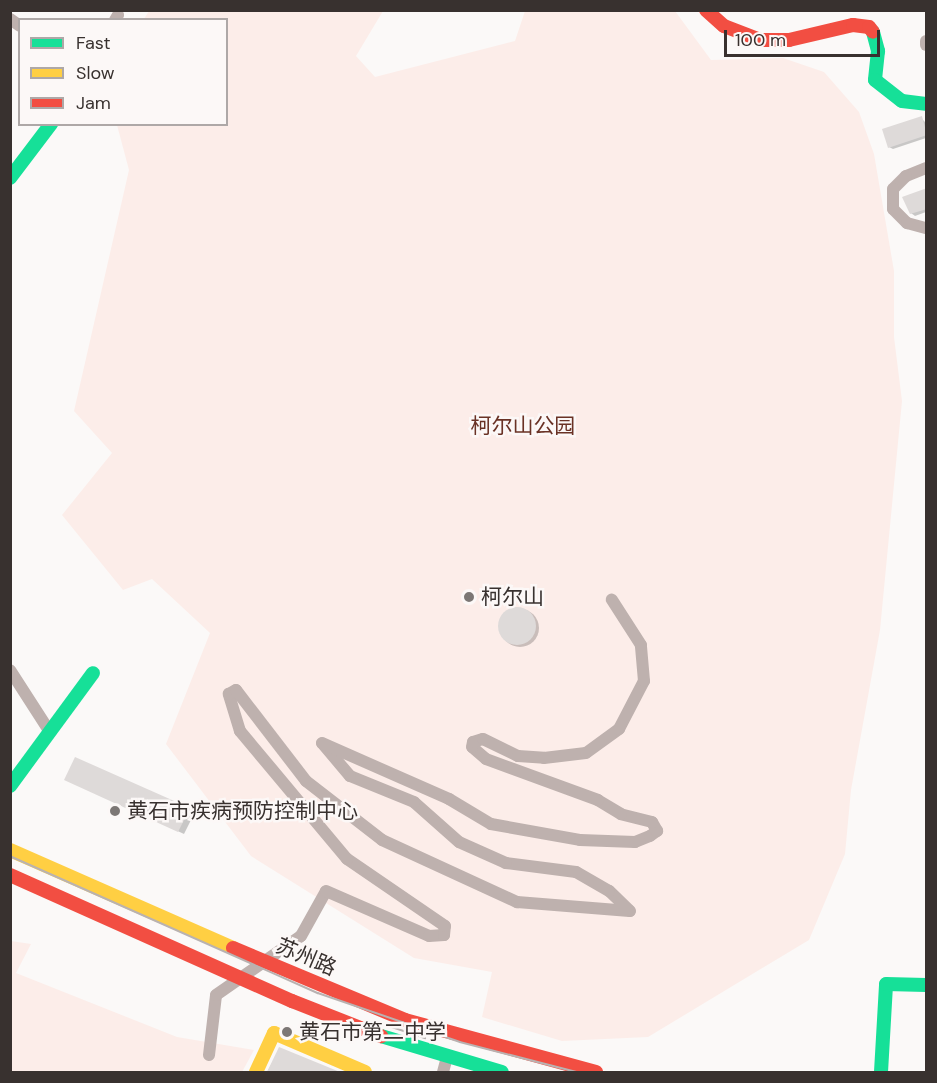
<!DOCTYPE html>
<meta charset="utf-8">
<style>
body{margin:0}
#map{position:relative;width:937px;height:1083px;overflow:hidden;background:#fbf9f8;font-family:"DM Sans","Noto Sans SC",sans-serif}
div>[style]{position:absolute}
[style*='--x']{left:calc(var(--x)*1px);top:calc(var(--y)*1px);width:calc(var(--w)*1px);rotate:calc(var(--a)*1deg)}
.green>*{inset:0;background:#fcede9}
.shadow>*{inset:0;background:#0003}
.round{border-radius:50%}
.building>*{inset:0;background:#dedad9}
.street>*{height:12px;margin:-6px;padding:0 6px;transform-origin:6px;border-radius:6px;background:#beb1ae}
.fast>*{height:14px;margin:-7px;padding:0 7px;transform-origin:7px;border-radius:7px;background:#16e098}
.slow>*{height:14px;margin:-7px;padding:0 7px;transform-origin:7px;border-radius:7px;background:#ffcf43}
.jam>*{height:14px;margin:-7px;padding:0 7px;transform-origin:7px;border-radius:7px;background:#f24e42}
.tram>*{height:1.5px;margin:-0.75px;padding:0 0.75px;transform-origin:0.75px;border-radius:0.75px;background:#b9b2b1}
.dots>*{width:16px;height:16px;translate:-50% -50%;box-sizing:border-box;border:3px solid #fcf8f7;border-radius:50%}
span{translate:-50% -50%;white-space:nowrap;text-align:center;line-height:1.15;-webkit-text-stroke:5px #fcf8f7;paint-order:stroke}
.park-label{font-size:21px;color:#6a3225}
.poi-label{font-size:21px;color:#38312f}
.left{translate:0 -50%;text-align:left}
.street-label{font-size:21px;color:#38312f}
.frame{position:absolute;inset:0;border:12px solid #38312f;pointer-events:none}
.legend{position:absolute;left:18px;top:18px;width:210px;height:108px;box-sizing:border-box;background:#fcf8f7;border:2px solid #aea8a7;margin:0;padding:8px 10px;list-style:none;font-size:18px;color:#38312f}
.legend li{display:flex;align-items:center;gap:12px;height:30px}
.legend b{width:30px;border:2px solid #aea8a7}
.scale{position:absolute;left:724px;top:30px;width:156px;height:27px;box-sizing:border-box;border:3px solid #38312f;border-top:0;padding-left:8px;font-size:18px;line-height:21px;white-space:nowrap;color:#38312f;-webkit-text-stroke:4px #fcf8f7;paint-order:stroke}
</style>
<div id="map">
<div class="green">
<i style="clip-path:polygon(149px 11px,383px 11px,356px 56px,375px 77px,515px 41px,525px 11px,675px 11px,711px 60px,783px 58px,824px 72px,859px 112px,874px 154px,894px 271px,894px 337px,902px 401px,880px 630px,851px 790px,845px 854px,809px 940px,648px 1037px,562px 1041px,482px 1017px,492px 972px,414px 958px,251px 856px,166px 744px,210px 633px,152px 579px,123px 590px,62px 515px,112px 453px,74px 411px,129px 170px,117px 125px,226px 124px,226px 20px,144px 19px)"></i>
<i style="clip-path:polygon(11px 941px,31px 944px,16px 973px,177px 1037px,254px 1050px,242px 1072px,11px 1072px)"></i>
</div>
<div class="shadow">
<i style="clip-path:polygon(921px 118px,926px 123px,926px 138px,893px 149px,889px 147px)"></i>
<i style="clip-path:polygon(926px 190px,926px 212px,915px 216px,911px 213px)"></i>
<i class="round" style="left:501px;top:609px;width:38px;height:38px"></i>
<i style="clip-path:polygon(76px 759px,195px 812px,184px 834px,72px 782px)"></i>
<i style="clip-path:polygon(280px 1049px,336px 1072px,267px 1072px)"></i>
</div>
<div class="building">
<i style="clip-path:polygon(922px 116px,927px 135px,888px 148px,882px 129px)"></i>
<i style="clip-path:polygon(927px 188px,927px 209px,910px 214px,902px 197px)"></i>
<i class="round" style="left:498px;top:607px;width:38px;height:38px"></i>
<i style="clip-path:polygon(75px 757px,190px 808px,178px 832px,64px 780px)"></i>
<i style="clip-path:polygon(279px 1047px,340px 1072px,267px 1072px)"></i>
</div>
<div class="street">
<i style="--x:10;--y:19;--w:12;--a:35"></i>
<i style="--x:115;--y:20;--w:6;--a:-59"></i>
<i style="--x:926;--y:41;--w:4;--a:90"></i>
<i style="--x:926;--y:168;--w:22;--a:158"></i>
<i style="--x:906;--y:176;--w:18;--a:135"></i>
<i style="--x:893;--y:189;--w:20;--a:90"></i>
<i style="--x:893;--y:209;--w:20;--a:45"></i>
<i style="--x:907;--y:223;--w:20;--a:15"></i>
<i style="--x:10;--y:670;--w:74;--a:57.2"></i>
<i style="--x:209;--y:1055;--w:60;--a:-83.3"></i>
<i style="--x:216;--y:995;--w:103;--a:-34.8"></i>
<i style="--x:301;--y:936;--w:51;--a:-60.9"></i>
<i style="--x:326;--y:891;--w:112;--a:23.6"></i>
<i style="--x:429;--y:936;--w:15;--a:-4"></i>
<i style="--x:444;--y:935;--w:9;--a:-84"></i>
<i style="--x:445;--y:926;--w:119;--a:-145.6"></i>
<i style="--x:347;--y:859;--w:167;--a:-129.9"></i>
<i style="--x:240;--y:731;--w:39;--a:-107"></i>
<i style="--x:229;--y:694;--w:8;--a:-30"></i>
<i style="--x:236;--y:690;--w:115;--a:52.4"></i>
<i style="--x:306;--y:781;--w:96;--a:37.8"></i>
<i style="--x:382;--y:840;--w:149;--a:24.7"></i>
<i style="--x:517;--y:902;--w:113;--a:4.6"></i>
<i style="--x:630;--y:911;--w:29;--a:-136"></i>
<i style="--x:609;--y:891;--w:38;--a:-150"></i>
<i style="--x:576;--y:872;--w:71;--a:-172.7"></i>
<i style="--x:506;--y:863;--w:51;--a:-155.9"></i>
<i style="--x:459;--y:842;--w:60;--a:-138.4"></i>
<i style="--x:414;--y:802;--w:69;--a:-157.9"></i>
<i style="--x:350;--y:776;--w:43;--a:-130.3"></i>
<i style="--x:322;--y:743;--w:139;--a:23.8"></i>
<i style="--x:449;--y:799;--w:49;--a:30.8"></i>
<i style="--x:491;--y:824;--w:90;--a:10.2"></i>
<i style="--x:580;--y:840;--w:55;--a:2.1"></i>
<i style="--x:635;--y:842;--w:16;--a:-22"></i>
<i style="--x:650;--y:836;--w:9;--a:-36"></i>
<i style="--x:657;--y:831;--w:10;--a:-119"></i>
<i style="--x:652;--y:822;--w:32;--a:-166"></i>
<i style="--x:621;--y:814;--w:27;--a:-149"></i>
<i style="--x:598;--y:800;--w:119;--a:-159.9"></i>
<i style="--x:486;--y:759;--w:18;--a:-139"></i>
<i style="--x:472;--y:747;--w:5;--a:-79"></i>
<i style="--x:473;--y:742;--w:10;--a:-17"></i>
<i style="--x:483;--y:739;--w:39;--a:26"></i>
<i style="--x:518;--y:756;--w:26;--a:4"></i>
<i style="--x:544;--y:758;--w:42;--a:-6.8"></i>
<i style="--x:586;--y:753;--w:41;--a:-36"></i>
<i style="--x:619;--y:729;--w:54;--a:-62.5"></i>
<i style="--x:644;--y:681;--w:36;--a:-95"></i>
<i style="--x:641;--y:645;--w:54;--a:-122.8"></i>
<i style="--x:443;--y:1072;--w:16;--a:-75"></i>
</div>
<div class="fast">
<i style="--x:873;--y:32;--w:20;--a:75"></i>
<i style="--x:878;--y:51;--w:29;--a:96"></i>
<i style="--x:875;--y:80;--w:34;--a:38"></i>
<i style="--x:902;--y:101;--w:24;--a:7"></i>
<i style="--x:10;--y:178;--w:68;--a:-52.8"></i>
<i style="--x:10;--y:786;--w:140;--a:-53.7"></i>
<i style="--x:381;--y:1036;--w:126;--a:16.6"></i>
<i style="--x:881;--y:1072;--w:88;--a:-86.7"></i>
<i style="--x:886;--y:984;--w:40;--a:1.4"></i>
</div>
<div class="slow">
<i style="--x:10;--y:850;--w:244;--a:23.7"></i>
<i style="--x:256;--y:1072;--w:43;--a:-65.2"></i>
<i style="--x:274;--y:1033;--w:99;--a:23.2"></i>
</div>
<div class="jam">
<i style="--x:706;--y:10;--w:24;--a:42"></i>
<i style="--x:724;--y:26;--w:39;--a:21"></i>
<i style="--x:760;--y:40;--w:29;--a:0"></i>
<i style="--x:789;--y:40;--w:66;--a:-13.2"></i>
<i style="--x:853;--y:25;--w:16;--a:7"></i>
<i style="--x:869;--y:27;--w:6;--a:51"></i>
<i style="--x:10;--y:875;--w:309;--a:24.1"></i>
<i style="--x:292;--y:1001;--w:96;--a:21.5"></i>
<i style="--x:233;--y:948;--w:186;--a:22.7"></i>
<i style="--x:405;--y:1020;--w:198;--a:15.2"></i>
</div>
<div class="tram">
<i style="--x:10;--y:856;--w:337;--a:24"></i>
<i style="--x:318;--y:993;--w:150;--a:19"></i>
<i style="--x:460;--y:1042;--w:121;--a:14.4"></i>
<i style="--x:374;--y:1021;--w:54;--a:18.4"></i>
</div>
<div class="dots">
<i style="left:469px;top:597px;background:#7c7775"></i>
<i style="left:115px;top:811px;background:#7c7775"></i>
<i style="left:287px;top:1032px;background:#7c7775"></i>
</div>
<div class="park-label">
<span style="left:523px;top:426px">柯尔山公园</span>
</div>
<div class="poi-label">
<span class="left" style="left:481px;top:597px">柯尔山</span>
<span class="left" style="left:127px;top:811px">黄石市疾病预防控制中心</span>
<span class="left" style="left:299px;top:1032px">黄石市第二中学</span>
</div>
<div class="street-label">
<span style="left:306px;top:957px;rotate:23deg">苏州路</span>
</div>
<div class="frame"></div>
<ul class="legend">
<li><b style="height:8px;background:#16e098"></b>Fast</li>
<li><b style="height:8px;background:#ffcf43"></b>Slow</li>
<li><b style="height:8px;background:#f24e42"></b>Jam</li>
</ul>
<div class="scale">100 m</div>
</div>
